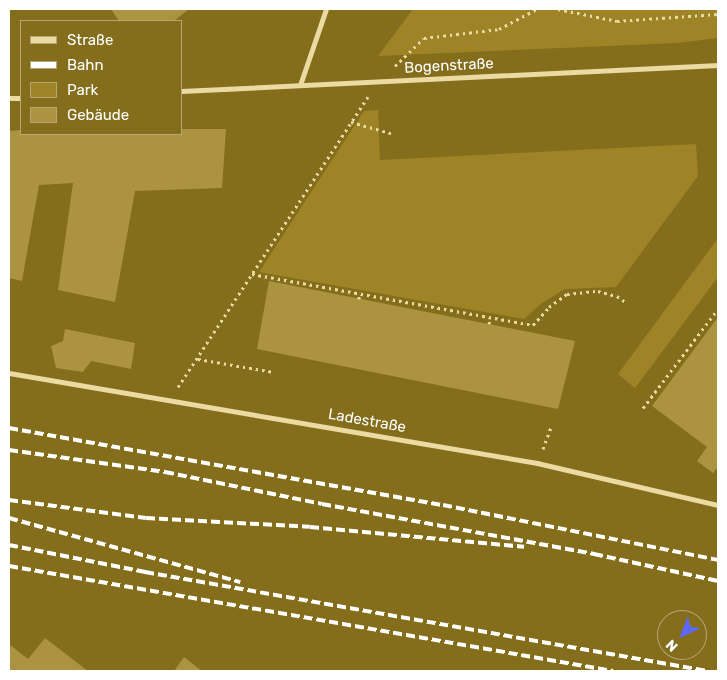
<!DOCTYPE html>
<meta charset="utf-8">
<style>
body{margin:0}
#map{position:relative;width:727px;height:680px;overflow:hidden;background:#846d1b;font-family:Rubik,sans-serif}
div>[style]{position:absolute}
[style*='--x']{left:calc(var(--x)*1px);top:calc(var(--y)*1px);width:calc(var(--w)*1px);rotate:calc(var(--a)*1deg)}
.green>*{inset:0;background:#9f8327}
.building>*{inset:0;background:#ab933f}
.path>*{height:3px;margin-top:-1.5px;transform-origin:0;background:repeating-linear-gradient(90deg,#ebdaa1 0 2.5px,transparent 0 6.5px)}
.street>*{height:5px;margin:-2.5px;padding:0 2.5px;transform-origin:2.5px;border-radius:2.5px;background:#ebdaa1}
.rail>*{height:4px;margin-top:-2px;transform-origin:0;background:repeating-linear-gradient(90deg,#fff 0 9px,transparent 0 13px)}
span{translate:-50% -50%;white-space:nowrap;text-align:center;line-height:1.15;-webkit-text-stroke:4px #846d1b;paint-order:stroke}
.street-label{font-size:15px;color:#fff}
.frame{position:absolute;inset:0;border:10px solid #fff;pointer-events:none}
.legend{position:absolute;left:20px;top:20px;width:162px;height:115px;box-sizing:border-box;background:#846d1b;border:1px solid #b5a776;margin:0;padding:6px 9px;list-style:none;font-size:15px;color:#fff}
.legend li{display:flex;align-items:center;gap:10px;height:25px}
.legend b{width:25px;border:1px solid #b5a776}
.north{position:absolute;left:657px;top:610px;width:50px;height:50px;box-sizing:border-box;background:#846d1b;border:1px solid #b5a776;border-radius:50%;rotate:224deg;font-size:14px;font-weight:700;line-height:20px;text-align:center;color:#fff}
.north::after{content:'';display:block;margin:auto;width:18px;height:22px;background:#5d68fc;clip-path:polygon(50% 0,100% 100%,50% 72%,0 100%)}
</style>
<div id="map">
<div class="green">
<i style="clip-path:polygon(413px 9px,718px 9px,718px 38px,677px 43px,378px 56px)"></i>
<i style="clip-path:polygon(378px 110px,380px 160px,696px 144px,698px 176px,616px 287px,565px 289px,542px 303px,524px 319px,259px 272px,364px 111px)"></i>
<i style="clip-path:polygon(718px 238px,718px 277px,635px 388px,618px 374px)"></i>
</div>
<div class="building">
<i style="clip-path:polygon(111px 9px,189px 9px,174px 21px,119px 21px)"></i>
<i style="clip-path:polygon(181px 129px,226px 129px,222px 188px,135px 191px,115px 302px,58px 290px,73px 183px,39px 185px,22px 281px,9px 278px,9px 131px,21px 130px,21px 134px,181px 134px)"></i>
<i style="clip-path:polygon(269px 281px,575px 341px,558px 409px,257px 349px)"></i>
<i style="clip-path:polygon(718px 317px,718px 467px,713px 473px,697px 461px,707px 447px,652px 406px)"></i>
<i style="clip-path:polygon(65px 329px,135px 343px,131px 369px,91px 361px,83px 372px,56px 368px,51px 346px,63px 341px)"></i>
<i style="clip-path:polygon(45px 638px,88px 671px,9px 671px,9px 644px,28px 659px)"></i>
<i style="clip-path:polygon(184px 657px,202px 671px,174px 671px)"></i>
</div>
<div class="path">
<i style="--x:558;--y:9;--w:60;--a:11.5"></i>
<i style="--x:617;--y:21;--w:101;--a:-4"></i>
<i style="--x:395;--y:66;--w:40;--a:-44"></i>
<i style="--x:424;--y:38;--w:76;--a:-6.8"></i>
<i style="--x:499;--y:29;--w:43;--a:-27.8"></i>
<i style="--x:351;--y:122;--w:45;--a:15.6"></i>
<i style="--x:252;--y:274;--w:286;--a:10.3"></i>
<i style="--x:533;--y:325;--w:24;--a:-48"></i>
<i style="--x:549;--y:307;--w:22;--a:-36"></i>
<i style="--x:567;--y:294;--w:31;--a:-6"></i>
<i style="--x:598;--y:291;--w:20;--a:15"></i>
<i style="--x:617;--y:296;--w:12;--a:35"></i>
<i style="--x:359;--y:299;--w:5;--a:-90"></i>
<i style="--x:489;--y:324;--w:5;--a:-79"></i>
<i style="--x:198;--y:359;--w:77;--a:9.7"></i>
<i style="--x:178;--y:387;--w:347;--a:-56.8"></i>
<i style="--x:643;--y:408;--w:124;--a:-52.9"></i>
<i style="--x:543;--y:449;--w:23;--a:-70"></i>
</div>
<div class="street">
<i style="--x:300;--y:85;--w:80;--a:-71.1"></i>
<i style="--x:181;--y:91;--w:538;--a:-2.77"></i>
<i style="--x:9;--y:98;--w:12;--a:0"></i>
<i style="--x:9;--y:373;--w:536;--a:9.67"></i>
<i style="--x:537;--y:463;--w:186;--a:13.1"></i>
</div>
<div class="rail">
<i style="--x:9;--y:428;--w:441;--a:10.1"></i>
<i style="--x:443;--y:505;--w:280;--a:11.3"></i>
<i style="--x:9;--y:450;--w:158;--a:8"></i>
<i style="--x:165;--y:472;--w:160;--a:11.5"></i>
<i style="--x:322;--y:504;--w:277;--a:10.4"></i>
<i style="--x:594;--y:554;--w:127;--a:12.3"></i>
<i style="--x:9;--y:500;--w:138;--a:7.5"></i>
<i style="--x:146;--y:518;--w:164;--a:3.1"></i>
<i style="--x:310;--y:527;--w:215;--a:5.3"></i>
<i style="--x:9;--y:518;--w:240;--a:15.5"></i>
<i style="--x:9;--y:545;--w:139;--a:11.2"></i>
<i style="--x:145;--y:572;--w:571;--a:9.99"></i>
<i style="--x:9;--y:566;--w:613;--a:9.86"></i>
</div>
<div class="street-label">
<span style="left:449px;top:66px;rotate:-3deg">Bogenstraße</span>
<span style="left:367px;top:421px;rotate:10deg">Ladestraße</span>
</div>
<div class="frame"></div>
<ul class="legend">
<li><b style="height:6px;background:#ebdaa1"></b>Straße</li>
<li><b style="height:6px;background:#fff"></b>Bahn</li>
<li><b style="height:14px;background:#9f8327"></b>Park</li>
<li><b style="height:14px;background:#ab933f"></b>Gebäude</li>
</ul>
<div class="north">N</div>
</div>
